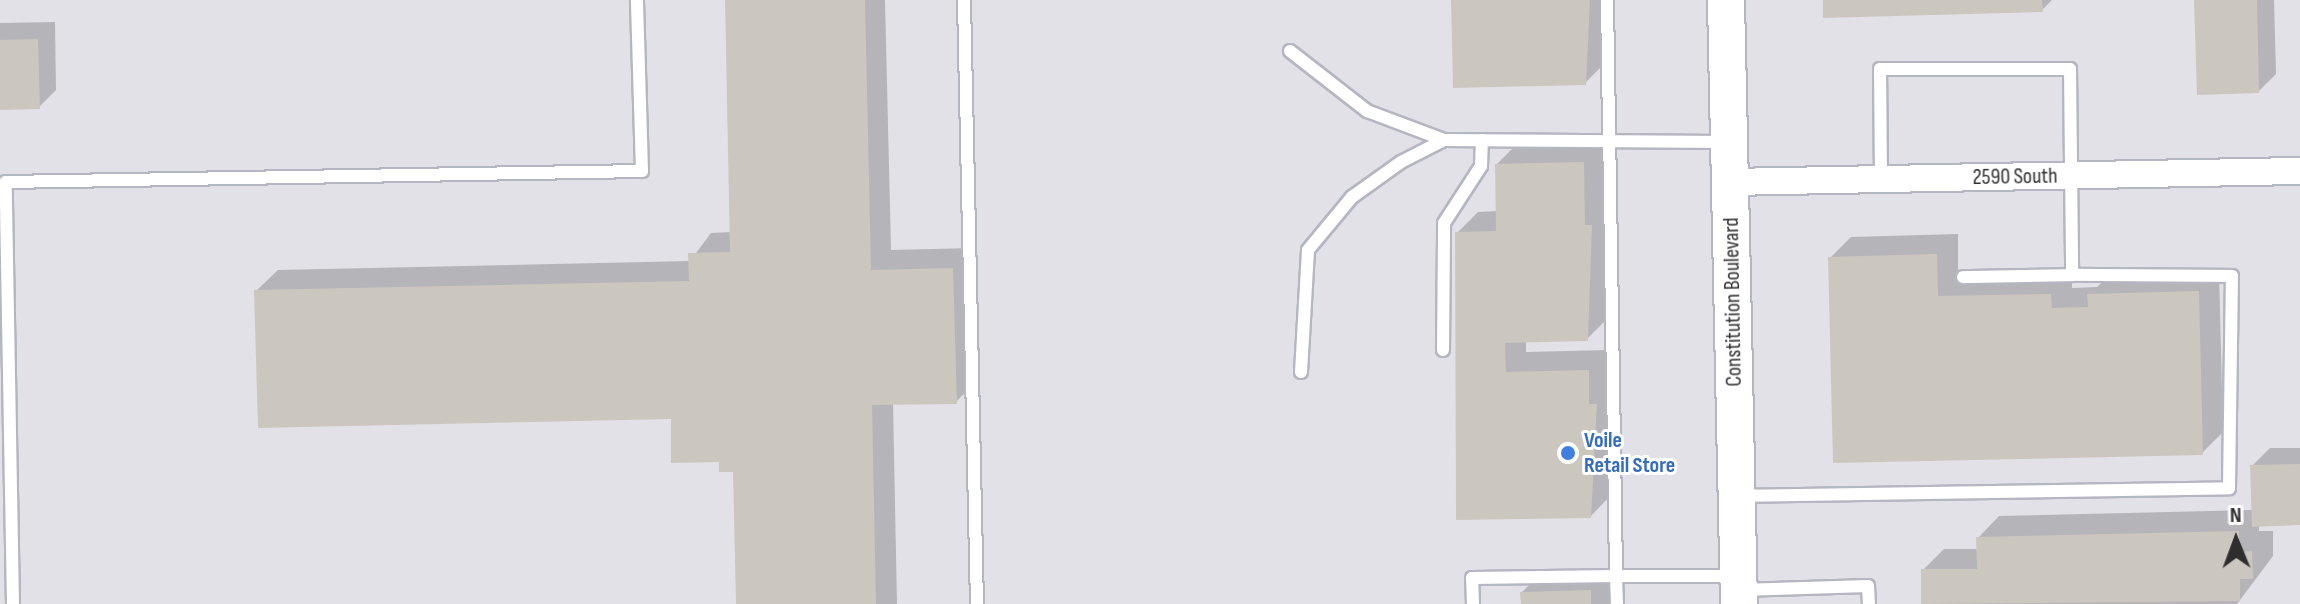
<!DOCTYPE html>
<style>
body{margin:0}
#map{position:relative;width:2300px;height:604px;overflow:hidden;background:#efe9e1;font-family:"Sofia Sans Condensed",sans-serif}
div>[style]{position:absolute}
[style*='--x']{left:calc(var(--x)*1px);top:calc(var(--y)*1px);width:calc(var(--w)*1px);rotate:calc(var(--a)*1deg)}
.industrial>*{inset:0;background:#e3e1e8}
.shadow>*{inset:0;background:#0003}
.building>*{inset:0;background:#cbc7bf}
.roads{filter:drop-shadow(2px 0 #b4b7c1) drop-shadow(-2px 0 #b4b7c1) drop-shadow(0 2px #b4b7c1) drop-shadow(0 -2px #b4b7c1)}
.lane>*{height:12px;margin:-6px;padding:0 6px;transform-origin:6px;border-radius:6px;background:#fff}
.street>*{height:26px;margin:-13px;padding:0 13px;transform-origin:13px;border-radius:13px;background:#fff}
.secondary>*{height:36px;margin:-18px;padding:0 18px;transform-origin:18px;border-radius:18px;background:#fff}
.dots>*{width:22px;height:22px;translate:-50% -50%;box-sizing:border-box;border:4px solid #fff;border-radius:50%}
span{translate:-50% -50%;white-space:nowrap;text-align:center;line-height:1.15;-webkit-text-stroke:6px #fff;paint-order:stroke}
.street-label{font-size:22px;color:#2e2e2e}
.shop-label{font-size:22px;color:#366cbe;font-weight:700}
.left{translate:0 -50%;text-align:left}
.north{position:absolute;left:2196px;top:500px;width:80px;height:80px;-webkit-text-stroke:6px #fff;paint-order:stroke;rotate:359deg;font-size:22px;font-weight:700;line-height:32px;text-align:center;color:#2e2e2e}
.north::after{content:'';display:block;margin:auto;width:28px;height:36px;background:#2e2e2e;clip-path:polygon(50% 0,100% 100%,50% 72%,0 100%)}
</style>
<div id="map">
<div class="industrial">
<i style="clip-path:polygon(0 0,2300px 0,2300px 604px,0 604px)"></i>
</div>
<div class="shadow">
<i style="clip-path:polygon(727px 0,885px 0,891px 250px,974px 248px,977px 380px,956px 402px,893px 403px,897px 604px,738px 604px,735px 470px,672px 417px,256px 291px,278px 270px,690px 261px,711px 233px,732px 232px)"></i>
<i style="clip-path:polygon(1453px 0,1608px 0,1606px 62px,1585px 83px)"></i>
<i style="clip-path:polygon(1825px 0,2052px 0,2042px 10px)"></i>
<i style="clip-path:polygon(2196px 0,2274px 0,2276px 74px,2259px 91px)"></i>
<i style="clip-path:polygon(55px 22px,56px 90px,39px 107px,0 108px,0 23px)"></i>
<i style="clip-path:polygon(1604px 142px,1608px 318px,1587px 339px,1526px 340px,1526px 352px,1609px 350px,1612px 494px,1591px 516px,1458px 518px,1457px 233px,1478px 212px,1498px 211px,1497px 164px,1518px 143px)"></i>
<i style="clip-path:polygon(1958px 234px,1958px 276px,2072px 274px,2072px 288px,2097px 287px,2111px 274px,2219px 271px,2223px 432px,2202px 453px,1830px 258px,1851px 237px)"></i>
<i style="clip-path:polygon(2270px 448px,2300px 448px,2300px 523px,2259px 524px,2259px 531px,2273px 531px,2273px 556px,2237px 604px,1923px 604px,1923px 570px,1944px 549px,1978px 549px,1978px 538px,1999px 516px,2253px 510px,2252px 466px)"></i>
<i style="clip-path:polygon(1611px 570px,1613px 604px,1523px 604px,1522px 592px,1544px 571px)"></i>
</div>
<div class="building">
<i style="clip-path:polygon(725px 0,865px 0,871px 270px,953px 268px,957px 404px,872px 405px,876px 604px,736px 604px,733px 472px,719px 472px,719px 462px,671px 463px,671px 419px,258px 428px,254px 290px,689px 281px,688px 253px,730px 252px)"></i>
<i style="clip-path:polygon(1451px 0,1590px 0,1586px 85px,1453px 88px)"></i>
<i style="clip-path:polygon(1823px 0,2042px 0,2043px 12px,1823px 18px)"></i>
<i style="clip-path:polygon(2194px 0,2257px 0,2259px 93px,2197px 95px)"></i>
<i style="clip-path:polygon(38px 39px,40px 109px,0 110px,0 40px)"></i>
<i style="clip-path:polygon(1584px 162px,1585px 225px,1592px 225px,1588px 341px,1505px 343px,1506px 372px,1589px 370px,1589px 404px,1597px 404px,1591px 518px,1456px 520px,1455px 232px,1496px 231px,1495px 164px)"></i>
<i style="clip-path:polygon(1937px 254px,1938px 296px,2051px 294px,2052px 308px,2088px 307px,2087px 294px,2199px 291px,2203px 455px,1833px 463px,1828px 257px)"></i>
<i style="clip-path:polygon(2300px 464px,2300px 525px,2252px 527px,2250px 465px)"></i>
<i style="clip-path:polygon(2239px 531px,2239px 552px,2252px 551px,2253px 579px,2240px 579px,2240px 601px,1921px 604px,1921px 569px,1977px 569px,1976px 537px)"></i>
<i style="clip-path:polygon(1591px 590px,1591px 604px,1521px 604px,1520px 592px)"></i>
</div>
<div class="roads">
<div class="lane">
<i style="--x:964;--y:0;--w:604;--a:88.77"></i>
<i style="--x:1607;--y:0;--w:576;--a:89.1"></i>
<i style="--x:1616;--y:576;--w:121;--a:0"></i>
<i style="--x:1290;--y:51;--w:98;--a:37.9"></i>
<i style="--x:1367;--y:111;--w:82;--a:20.6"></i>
<i style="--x:1881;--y:179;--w:110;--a:-90.5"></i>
<i style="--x:1880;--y:69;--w:190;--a:0"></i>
<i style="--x:2070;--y:69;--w:206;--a:89.4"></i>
<i style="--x:2072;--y:275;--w:109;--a:178.9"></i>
<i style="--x:1443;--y:350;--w:127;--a:-89.5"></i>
<i style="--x:1444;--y:223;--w:68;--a:-57"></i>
<i style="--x:1481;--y:166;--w:26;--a:-88"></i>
<i style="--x:1301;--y:372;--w:122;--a:-86.7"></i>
<i style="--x:1308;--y:250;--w:69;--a:-50.3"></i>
<i style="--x:1352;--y:197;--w:60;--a:-35.5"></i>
<i style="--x:1401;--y:162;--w:48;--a:-27.1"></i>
<i style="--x:1444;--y:140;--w:282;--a:0.4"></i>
<i style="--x:1740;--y:496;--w:489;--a:-0.9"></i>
<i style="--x:2229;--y:488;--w:212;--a:-89.2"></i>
<i style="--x:2232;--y:276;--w:160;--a:-179.6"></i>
<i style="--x:1741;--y:590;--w:127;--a:-1.8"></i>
<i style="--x:1868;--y:586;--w:18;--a:87"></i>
<i style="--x:13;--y:604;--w:422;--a:-91"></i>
<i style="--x:6;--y:182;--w:636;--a:-0.99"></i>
<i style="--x:642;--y:171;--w:171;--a:-91.7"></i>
<i style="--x:1473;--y:604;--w:26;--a:-92"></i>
<i style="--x:1472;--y:578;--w:144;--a:-0.8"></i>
<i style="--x:1616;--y:576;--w:28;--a:88"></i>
</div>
<div class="street">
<i style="--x:1730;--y:182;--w:570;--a:-1.11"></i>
</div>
<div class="secondary">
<i style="--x:1726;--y:0;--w:604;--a:88.77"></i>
</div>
</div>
<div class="dots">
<i style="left:1568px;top:453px;background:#3f7fe0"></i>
</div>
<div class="street-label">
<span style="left:2015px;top:177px;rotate:-1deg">2590 South</span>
<span style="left:1733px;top:302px;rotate:-91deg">Constitution Boulevard</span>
</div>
<div class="shop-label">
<span class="left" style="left:1584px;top:453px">Voile<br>Retail Store</span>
</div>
<div class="north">N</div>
</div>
